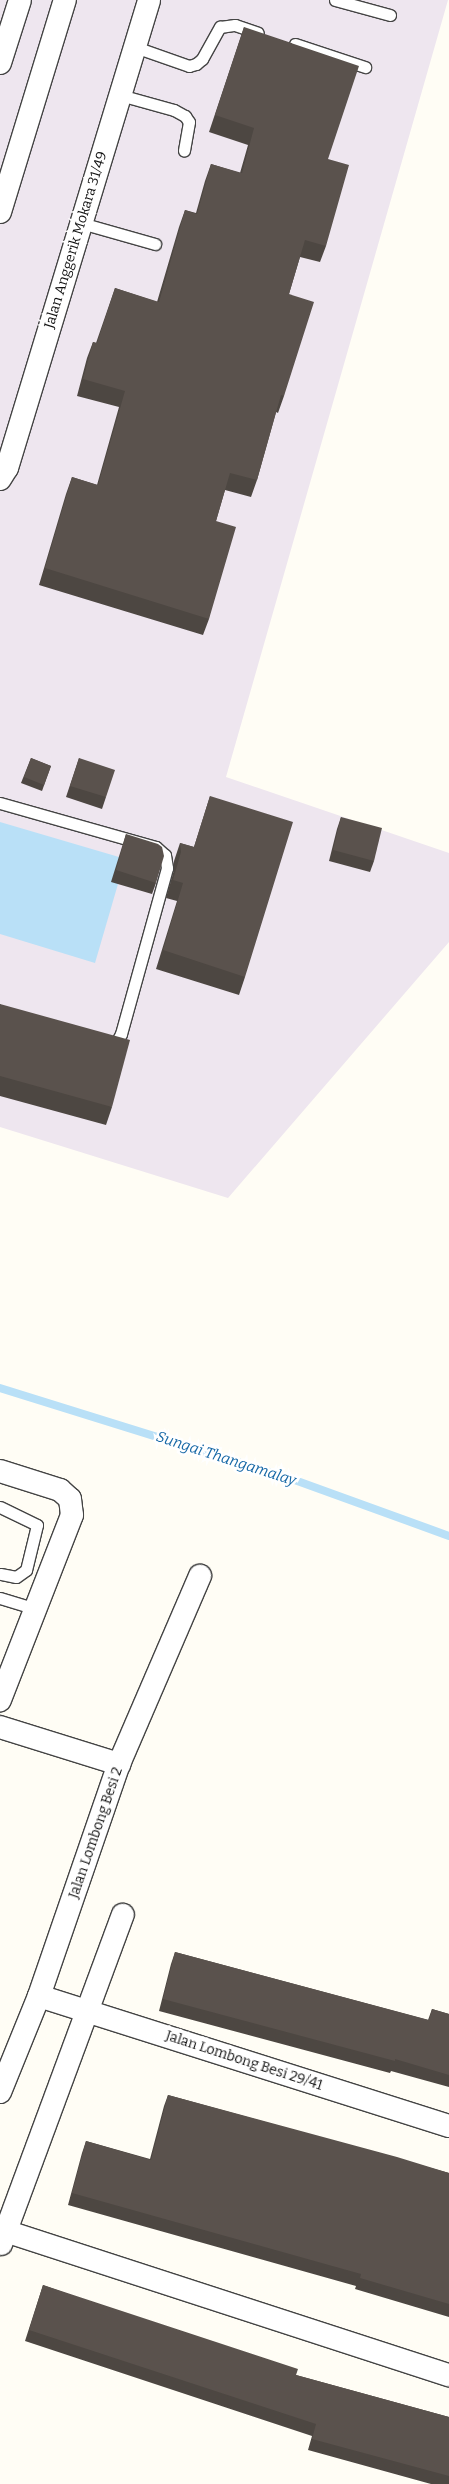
<!DOCTYPE html>
<style>
body{margin:0}
#map{position:relative;width:449px;height:2484px;overflow:hidden;background:#fffdf5;font-family:Bitter,serif}
div>[style]{position:absolute}
[style*='--x']{left:calc(var(--x)*1px);top:calc(var(--y)*1px);width:calc(var(--w)*1px);rotate:calc(var(--a)*1deg)}
.industrial>*{inset:0;background:#eee6ef}
.water>*{inset:0;background:#b9e0f7}
.stream>*{height:8px;margin:-4px;padding:0 4px;transform-origin:4px;border-radius:4px;background:#b9e0f7}
.roads{filter:drop-shadow(1px 0 #444) drop-shadow(-1px 0 #444) drop-shadow(0 1px #444) drop-shadow(0 -1px #444)}
.service>*{height:11px;margin:-5.5px;padding:0 5.5px;transform-origin:5.5px;border-radius:5.5px;background:#fff}
.minor>*{height:22px;margin:-11px;padding:0 11px;transform-origin:11px;border-radius:11px;background:#fff}
.wall>*{inset:0;background:#4d4742}
.building>*{inset:0;background:#5a524d}
span{translate:-50% -50%;white-space:nowrap;text-align:center;line-height:1.15;-webkit-text-stroke:5px #fff;paint-order:stroke}
.street-label{font-size:14px;color:#111}
.water-label{font-size:15px;color:#1768a6;font-style:italic}
</style>
<div id="map">
<div class="industrial">
<i style="clip-path:polygon(0 0,448px 0,226px 777px,449px 853px,449px 942px,228px 1198px,0 1127px)"></i>
</div>
<div class="water">
<i style="clip-path:polygon(0 822px,119px 857px,118px 884px,95px 963px,0 934px)"></i>
</div>
<div class="stream">
<i style="--x:0;--y:1388;--w:303;--a:17.3"></i>
<i style="--x:289;--y:1478;--w:170;--a:19.9"></i>
</div>
<div class="roads">
<div class="service">
<i style="--x:335;--y:0;--w:57;--a:15.3"></i>
<i style="--x:295;--y:44;--w:74;--a:18.2"></i>
<i style="--x:135;--y:47;--w:57;--a:19.4"></i>
<i style="--x:189;--y:66;--w:7;--a:-16"></i>
<i style="--x:196;--y:64;--w:8;--a:-40"></i>
<i style="--x:202;--y:59;--w:37;--a:-61"></i>
<i style="--x:220;--y:27;--w:15;--a:-8"></i>
<i style="--x:235;--y:25;--w:24;--a:19"></i>
<i style="--x:120;--y:95;--w:56;--a:15.5"></i>
<i style="--x:174;--y:110;--w:13;--a:29"></i>
<i style="--x:185;--y:116;--w:7;--a:56"></i>
<i style="--x:189;--y:122;--w:29;--a:100"></i>
<i style="--x:81;--y:223;--w:77;--a:15.8"></i>
<i style="--x:0;--y:803;--w:162;--a:15.8"></i>
<i style="--x:156;--y:847;--w:12;--a:42"></i>
<i style="--x:165;--y:855;--w:13;--a:81"></i>
<i style="--x:167;--y:868;--w:172;--a:105.5"></i>
<i style="--x:121;--y:1034;--w:10;--a:119"></i>
<i style="--x:116;--y:1043;--w:9;--a:167"></i>
<i style="--x:0;--y:1507;--w:41;--a:25.9"></i>
<i style="--x:37;--y:1525;--w:46;--a:103.7"></i>
<i style="--x:26;--y:1570;--w:12;--a:145"></i>
<i style="--x:16;--y:1577;--w:16;--a:-169"></i>
<i style="--x:0;--y:1598;--w:37;--a:17"></i>
</div>
<div class="minor">
<i style="--x:0;--y:63;--w:66;--a:-72.4"></i>
<i style="--x:0;--y:212;--w:222;--a:-73"></i>
<i style="--x:0;--y:479;--w:13;--a:-58"></i>
<i style="--x:7;--y:468;--w:489;--a:-73.1"></i>
<i style="--x:0;--y:1471;--w:63;--a:17.6"></i>
<i style="--x:60;--y:1490;--w:13;--a:42"></i>
<i style="--x:70;--y:1499;--w:16;--a:83"></i>
<i style="--x:72;--y:1515;--w:199;--a:111.3"></i>
<i style="--x:0;--y:1727;--w:125;--a:17.3"></i>
<i style="--x:39;--y:1996;--w:430;--a:17.6"></i>
<i style="--x:0;--y:2092;--w:104;--a:-67.9"></i>
<i style="--x:39;--y:1996;--w:245;--a:-71"></i>
<i style="--x:119;--y:1764;--w:205;--a:-66.7"></i>
<i style="--x:5;--y:2231;--w:467;--a:18"></i>
<i style="--x:1;--y:2244;--w:351;--a:-69.7"></i>
</div>
</div>
<div class="wall">
<i style="clip-path:polygon(244px 27px,328px 159px,326px 246px,320px 262px,300px 257px,289px 294px,284px 396px,278px 413px,276px 412px,257px 480px,251px 497px,225px 490px,216px 521px,209px 619px,203px 635px,39px 585px,66px 494px,72px 477px,97px 485px,119px 407px,77px 396px,87px 358px,93px 342px,96px 343px,115px 288px,157px 302px,179px 227px,185px 210px,196px 213px,205px 181px,211px 164px,240px 173px,248px 145px,209px 132px)"></i>
<i style="clip-path:polygon(31px 758px,51px 766px,42px 791px,21px 783px)"></i>
<i style="clip-path:polygon(79px 758px,106px 797px,102px 809px,66px 797px)"></i>
<i style="clip-path:polygon(210px 796px,245px 977px,239px 995px,156px 969px,177px 901px,166px 898px,174px 870px,174px 861px,180px 843px,194px 847px)"></i>
<i style="clip-path:polygon(341px 817px,374px 861px,370px 872px,329px 861px,337px 829px)"></i>
<i style="clip-path:polygon(126px 834px,156px 883px,152px 894px,111px 882px)"></i>
<i style="clip-path:polygon(0 1004px,112px 1107px,106px 1125px,0 1096px)"></i>
<i style="clip-path:polygon(175px 1952px,428px 2020px,432px 2009px,449px 2014px,449px 2087px,391px 2071px,390px 2073px,159px 2011px,171px 1964px)"></i>
<i style="clip-path:polygon(168px 2095px,449px 2173px,449px 2317px,355px 2289px,356px 2286px,68px 2205px,82px 2153px,86px 2141px,150px 2159px,164px 2106px)"></i>
<i style="clip-path:polygon(43px 2285px,296px 2375px,449px 2417px,449px 2484px,431px 2484px,308px 2450px,312px 2436px,25px 2341px)"></i>
</div>
<div class="building">
<i style="clip-path:polygon(244px 27px,359px 66px,328px 159px,349px 165px,326px 246px,305px 240px,289px 294px,314px 302px,284px 396px,281px 395px,257px 480px,230px 473px,216px 521px,236px 527px,209px 619px,45px 568px,72px 477px,98px 485px,125px 391px,83px 379px,93px 342px,97px 343px,115px 288px,159px 302px,185px 210px,197px 214px,211px 164px,242px 173px,254px 128px,215px 115px)"></i>
<i style="clip-path:polygon(31px 758px,51px 766px,44px 785px,24px 777px)"></i>
<i style="clip-path:polygon(79px 758px,115px 770px,106px 797px,70px 786px)"></i>
<i style="clip-path:polygon(210px 796px,293px 822px,245px 977px,163px 950px,183px 883px,173px 880px,181px 852px,180px 843px,194px 847px)"></i>
<i style="clip-path:polygon(341px 817px,382px 828px,374px 861px,333px 850px)"></i>
<i style="clip-path:polygon(126px 834px,158px 844px,162px 847px,164px 856px,156px 883px,116px 870px)"></i>
<i style="clip-path:polygon(0 1004px,130px 1040px,112px 1107px,0 1076px)"></i>
<i style="clip-path:polygon(175px 1952px,429px 2020px,432px 2009px,449px 2014px,449px 2075px,395px 2059px,395px 2061px,163px 1999px)"></i>
<i style="clip-path:polygon(168px 2095px,397px 2157px,449px 2173px,449px 2304px,360px 2278px,361px 2274px,72px 2193px,86px 2141px,151px 2160px)"></i>
<i style="clip-path:polygon(43px 2285px,298px 2369px,296px 2375px,449px 2417px,449px 2476px,312px 2439px,316px 2424px,29px 2330px)"></i>
</div>
<div class="street-label">
<span style="left:76px;top:240px;rotate:-73deg">Jalan Anggerik Mokara 31/49</span>
<span style="left:96px;top:1833px;rotate:-71deg">Jalan Lombong Besi 2</span>
<span style="left:244px;top:2061px;rotate:18deg">Jalan Lombong Besi 29/41</span>
</div>
<div class="water-label">
<span style="left:226px;top:1459px;rotate:18deg">Sungai Thangamalay</span>
</div>
</div>
